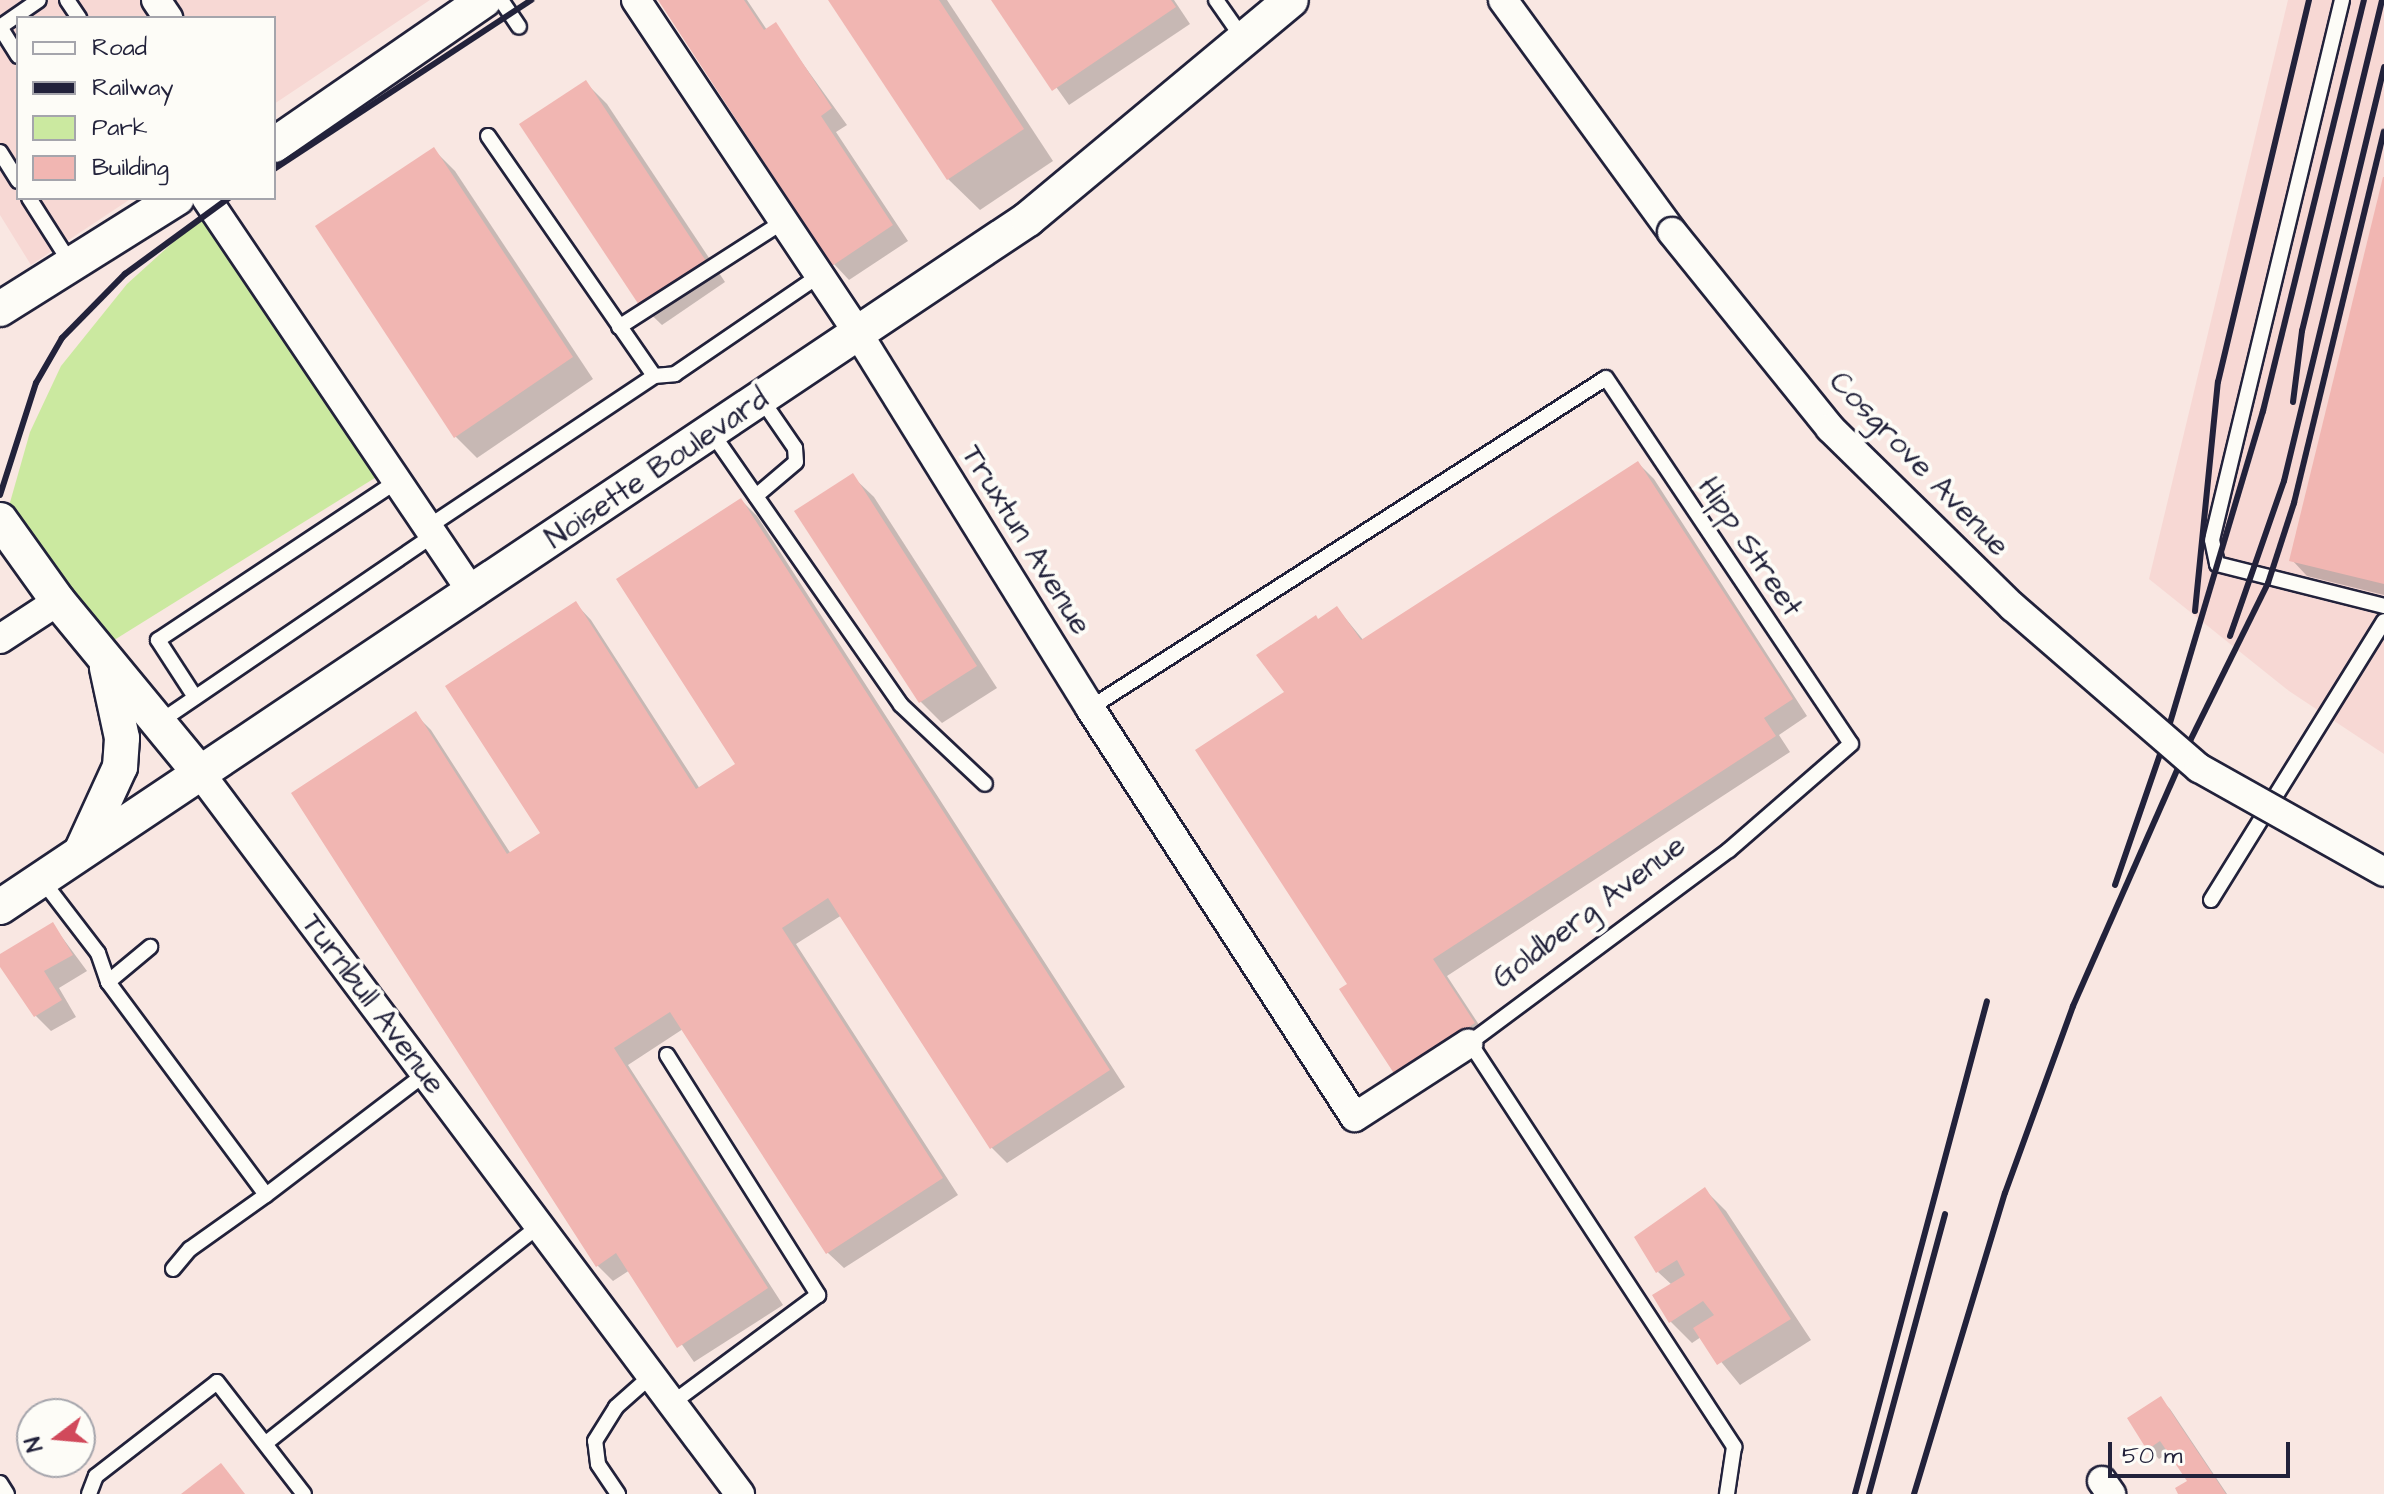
<!DOCTYPE html>
<style>
body{margin:0}
#map{position:relative;width:2384px;height:1494px;overflow:hidden;background:#f9e7e2;font-family:"Architects Daughter",sans-serif}
div>[style]{position:absolute}
[style*='--x']{left:calc(var(--x)*1px);top:calc(var(--y)*1px);width:calc(var(--w)*1px);rotate:calc(var(--a)*1deg)}
.built>*{inset:0;background:#f7d8d4}
.green>*{inset:0;background:#cbe9a0}
.shadow>*{inset:0;background:#0003}
.building>*{inset:0;background:#f1b6b2}
.roads{filter:drop-shadow(2px 0 #22223b) drop-shadow(-2px 0 #22223b) drop-shadow(0 2px #22223b) drop-shadow(0 -2px #22223b)}
.service>*{height:14px;margin:-7px;padding:0 7px;transform-origin:7px;border-radius:7px;background:#fdfcf7}
.minor>*{height:28px;margin:-14px;padding:0 14px;transform-origin:14px;border-radius:14px;background:#fdfcf7}
.tertiary>*{height:34px;margin:-17px;padding:0 17px;transform-origin:17px;border-radius:17px;background:#fdfcf7}
.rail>*{height:6px;margin:-3px;padding:0 3px;transform-origin:3px;border-radius:3px;background:#22223b}
.bridges{filter:drop-shadow(2px 0 #22223b) drop-shadow(-2px 0 #22223b) drop-shadow(0 2px #22223b) drop-shadow(0 -2px #22223b)}
.minor-bridge>*{height:28px;margin:-14px;padding:0 14px;transform-origin:14px;border-radius:14px;background:#fdfcf7}
span{translate:-50% -50%;white-space:nowrap;text-align:center;line-height:1.15;-webkit-text-stroke:8px #fdfcf7;paint-order:stroke}
.street-label{font-size:30px;color:#22223b}
.legend{position:absolute;left:16px;top:16px;width:260px;height:184px;box-sizing:border-box;background:#fdfcf7;border:2px solid #a5a5ac;margin:0;padding:10px 14px;list-style:none;font-size:24px;color:#22223b}
.legend li{display:flex;align-items:center;gap:16px;height:40px}
.legend b{width:40px;border:2px solid #a5a5ac}
.north{position:absolute;left:16px;top:1398px;width:80px;height:80px;box-sizing:border-box;background:#fdfcf7;border:2px solid #a5a5ac;border-radius:50%;rotate:254deg;font-size:22px;font-weight:700;line-height:32px;text-align:center;color:#22223b}
.north::after{content:'';display:block;margin:auto;width:28px;height:36px;background:#d1495b;clip-path:polygon(50% 0,100% 100%,50% 72%,0 100%)}
.scale{position:absolute;left:2108px;top:1442px;width:182px;height:36px;box-sizing:border-box;border:4px solid #22223b;border-top:0;padding-left:10px;font-size:24px;line-height:28px;white-space:nowrap;color:#22223b;-webkit-text-stroke:6px #fdfcf7;paint-order:stroke}
</style>
<div id="map">
<div class="built">
<i style="clip-path:polygon(0 0,430px 0,274px 104px,274px 18px,18px 18px,18px 198px,132px 198px,31px 265px,0 215px)"></i>
<i style="clip-path:polygon(2288px 0,2384px 0,2384px 754px,2289px 691px,2149px 579px)"></i>
</div>
<div class="green">
<i style="clip-path:polygon(201px 217px,378px 476px,111px 642px,9px 506px,30px 432px,61px 366px,127px 284px)"></i>
</div>
<div class="shadow">
<i style="clip-path:polygon(660px 0,747px 0,767px 30px,775px 25px,847px 125px,836px 132px,908px 241px,849px 280px,834px 264px)"></i>
<i style="clip-path:polygon(831px 0,947px 0,1053px 161px,980px 210px,948px 179px)"></i>
<i style="clip-path:polygon(994px 0,1174px 0,1190px 24px,1069px 105px)"></i>
<i style="clip-path:polygon(585px 82px,607px 104px,725px 282px,662px 325px,640px 304px)"></i>
<i style="clip-path:polygon(434px 150px,455px 171px,593px 379px,477px 458px,455px 436px)"></i>
<i style="clip-path:polygon(2384px 181px,2384px 595px,2307px 576px,2292px 560px)"></i>
<i style="clip-path:polygon(1638px 463px,1654px 479px,1807px 716px,1779px 735px,1790px 752px,1447px 976px,1489px 1040px,1413px 1090px,1350px 984px,1287px 692px,1337px 608px,1364px 641px)"></i>
<i style="clip-path:polygon(852px 476px,874px 497px,997px 688px,942px 723px,921px 702px,797px 512px)"></i>
<i style="clip-path:polygon(741px 500px,757px 516px,1125px 1087px,1007px 1163px,991px 1147px,842px 915px,796px 944px,958px 1195px,844px 1268px,828px 1253px,683px 1029px,628px 1065px,783px 1305px,694px 1362px,630px 1270px,613px 1281px,597px 1265px,415px 714px,431px 730px,511px 854px,543px 834px,576px 604px,591px 620px,700px 789px,738px 764px)"></i>
<i style="clip-path:polygon(53px 925px,87px 971px,59px 988px,76px 1017px,51px 1031px,35px 1015px,0 957px)"></i>
<i style="clip-path:polygon(1705px 1190px,1726px 1211px,1811px 1340px,1740px 1385px,1701px 1337px,1692px 1343px,1671px 1322px,1654px 1296px,1672px 1285px,1658px 1272px)"></i>
<i style="clip-path:polygon(2160px 1399px,2170px 1409px,2227px 1494px,2181px 1494px,2190px 1481px,2170px 1452px,2159px 1459px,2149px 1448px)"></i>
</div>
<div class="building">
<i style="clip-path:polygon(658px 0,744px 0,764px 30px,776px 22px,832px 108px,821px 116px,893px 225px,832px 266px)"></i>
<i style="clip-path:polygon(828px 0,939px 0,1024px 129px,947px 180px)"></i>
<i style="clip-path:polygon(991px 0,1171px 0,1176px 7px,1052px 91px)"></i>
<i style="clip-path:polygon(586px 80px,706px 261px,639px 305px,519px 124px)"></i>
<i style="clip-path:polygon(434px 147px,573px 357px,454px 438px,315px 226px)"></i>
<i style="clip-path:polygon(2383px 177px,2384px 177px,2384px 584px,2289px 561px)"></i>
<i style="clip-path:polygon(1638px 461px,1793px 699px,1764px 718px,1776px 736px,1433px 959px,1475px 1023px,1395px 1075px,1339px 989px,1347px 984px,1195px 750px,1284px 692px,1256px 655px,1316px 615px,1318px 619px,1337px 606px,1361px 640px)"></i>
<i style="clip-path:polygon(853px 473px,977px 666px,919px 703px,794px 511px)"></i>
<i style="clip-path:polygon(741px 498px,1110px 1070px,990px 1149px,828px 898px,782px 928px,943px 1178px,826px 1254px,670px 1012px,614px 1048px,768px 1288px,677px 1348px,616px 1253px,596px 1267px,291px 793px,416px 711px,507px 854px,540px 833px,445px 686px,576px 601px,696px 789px,735px 764px,616px 579px)"></i>
<i style="clip-path:polygon(53px 922px,73px 955px,44px 971px,62px 1000px,34px 1017px,0 967px,0 954px)"></i>
<i style="clip-path:polygon(1705px 1187px,1791px 1319px,1717px 1365px,1693px 1328px,1714px 1315px,1703px 1301px,1669px 1323px,1652px 1295px,1685px 1275px,1677px 1260px,1656px 1273px,1634px 1237px)"></i>
<i style="clip-path:polygon(2161px 1396px,2181px 1427px,2226px 1494px,2178px 1494px,2175px 1488px,2187px 1481px,2160px 1441px,2147px 1450px,2127px 1418px)"></i>
<i style="clip-path:polygon(221px 1463px,245px 1494px,181px 1494px)"></i>
</div>
<div class="roads">
<div class="service">
<i style="--x:67;--y:0;--w:22;--a:56"></i>
<i style="--x:501;--y:0;--w:32;--a:56"></i>
<i style="--x:1216;--y:0;--w:49;--a:55"></i>
<i style="--x:2342;--y:0;--w:555;--a:103.54"></i>
<i style="--x:2212;--y:540;--w:25;--a:78"></i>
<i style="--x:2217;--y:564;--w:172;--a:14.1"></i>
<i style="--x:0;--y:27;--w:47;--a:-34.7"></i>
<i style="--x:0;--y:27;--w:34;--a:58"></i>
<i style="--x:488;--y:136;--w:292;--a:55.3"></i>
<i style="--x:654;--y:376;--w:21;--a:-5"></i>
<i style="--x:675;--y:374;--w:176;--a:-34.3"></i>
<i style="--x:0;--y:152;--w:34;--a:58"></i>
<i style="--x:29;--y:198;--w:78;--a:57.5"></i>
<i style="--x:619;--y:327;--w:196;--a:-32.7"></i>
<i style="--x:712;--y:433;--w:331;--a:55.2"></i>
<i style="--x:901;--y:705;--w:115;--a:43.2"></i>
<i style="--x:756;--y:496;--w:52;--a:-40.4"></i>
<i style="--x:796;--y:462;--w:14;--a:-94"></i>
<i style="--x:795;--y:448;--w:58;--a:-124.5"></i>
<i style="--x:428;--y:527;--w:272;--a:-33.7"></i>
<i style="--x:195;--y:697;--w:68;--a:-123"></i>
<i style="--x:158;--y:640;--w:287;--a:-33.6"></i>
<i style="--x:1090;--y:708;--w:612;--a:-32.6"></i>
<i style="--x:1606;--y:378;--w:440;--a:56.2"></i>
<i style="--x:1851;--y:744;--w:162;--a:139"></i>
<i style="--x:1729;--y:850;--w:325;--a:143.4"></i>
<i style="--x:158;--y:723;--w:334;--a:-34.3"></i>
<i style="--x:42;--y:880;--w:92;--a:52.5"></i>
<i style="--x:98;--y:953;--w:31;--a:71"></i>
<i style="--x:108;--y:982;--w:265;--a:53.4"></i>
<i style="--x:266;--y:1195;--w:200;--a:-37.3"></i>
<i style="--x:2211;--y:900;--w:328;--a:-58.2"></i>
<i style="--x:108;--y:982;--w:55;--a:-39.8"></i>
<i style="--x:1470;--y:1043;--w:483;--a:56.8"></i>
<i style="--x:1734;--y:1447;--w:48;--a:98.5"></i>
<i style="--x:667;--y:1055;--w:284;--a:57.8"></i>
<i style="--x:818;--y:1295;--w:182;--a:143.5"></i>
<i style="--x:173;--y:1269;--w:26;--a:-50"></i>
<i style="--x:190;--y:1249;--w:93;--a:-35.4"></i>
<i style="--x:266;--y:1443;--w:349;--a:-38.5"></i>
<i style="--x:0;--y:1483;--w:13;--a:58"></i>
<i style="--x:89;--y:1494;--w:19;--a:-69"></i>
<i style="--x:96;--y:1476;--w:153;--a:-37.8"></i>
<i style="--x:217;--y:1382;--w:142;--a:52.2"></i>
<i style="--x:618;--y:1494;--w:36;--a:-124"></i>
<i style="--x:598;--y:1464;--w:23;--a:-97"></i>
<i style="--x:595;--y:1441;--w:40;--a:-58"></i>
<i style="--x:616;--y:1407;--w:47;--a:-41.5"></i>
</div>
<div class="minor">
<i style="--x:156;--y:0;--w:22;--a:56"></i>
<i style="--x:636;--y:0;--w:402;--a:56.3"></i>
<i style="--x:859;--y:335;--w:439;--a:58.2"></i>
<i style="--x:1090;--y:708;--w:487;--a:57.1"></i>
<i style="--x:1355;--y:1117;--w:135;--a:-32.9"></i>
<i style="--x:1503;--y:0;--w:287;--a:53.9"></i>
<i style="--x:206;--y:198;--w:475;--a:56"></i>
<i style="--x:0;--y:639;--w:69;--a:-33.2"></i>
<i style="--x:200;--y:773;--w:901;--a:53.17"></i>
<i style="--x:2102;--y:1481;--w:16;--a:55"></i>
</div>
<div class="tertiary">
<i style="--x:274;--y:145;--w:255;--a:-34.6"></i>
<i style="--x:0;--y:309;--w:209;--a:-32.1"></i>
<i style="--x:0;--y:520;--w:100;--a:54.4"></i>
<i style="--x:58;--y:601;--w:223;--a:50.5"></i>
<i style="--x:81;--y:852;--w:94;--a:-65.4"></i>
<i style="--x:120;--y:767;--w:29;--a:-86"></i>
<i style="--x:122;--y:738;--w:72;--a:-102.1"></i>
<i style="--x:0;--y:907;--w:1237;--a:-33.79"></i>
<i style="--x:1028;--y:219;--w:342;--a:-39.8"></i>
</div>
</div>
<div class="rail">
<i style="--x:274;--y:169;--w:308;--a:-33.3"></i>
<i style="--x:2293;--y:402;--w:72;--a:-82.8"></i>
<i style="--x:2302;--y:331;--w:341;--a:-76.4"></i>
<i style="--x:0;--y:495;--w:118;--a:-72.2"></i>
<i style="--x:36;--y:383;--w:52;--a:-60"></i>
<i style="--x:62;--y:338;--w:90;--a:-45.5"></i>
<i style="--x:125;--y:274;--w:129;--a:-36.2"></i>
<i style="--x:2195;--y:611;--w:230;--a:-84.3"></i>
<i style="--x:2218;--y:382;--w:393;--a:-76.6"></i>
<i style="--x:2230;--y:636;--w:164;--a:-70.8"></i>
<i style="--x:2284;--y:481;--w:426;--a:-76.4"></i>
<i style="--x:2115;--y:885;--w:150;--a:-71"></i>
<i style="--x:2164;--y:743;--w:346;--a:-73.4"></i>
<i style="--x:2263;--y:411;--w:423;--a:-76.2"></i>
<i style="--x:1855;--y:1494;--w:510;--a:-75.01"></i>
<i style="--x:1869;--y:1494;--w:290;--a:-74.8"></i>
<i style="--x:1914;--y:1494;--w:314;--a:-73.2"></i>
<i style="--x:2005;--y:1193;--w:199;--a:-70"></i>
<i style="--x:2073;--y:1006;--w:290;--a:-66.2"></i>
<i style="--x:2190;--y:741;--w:176;--a:-63.7"></i>
<i style="--x:2268;--y:583;--w:84;--a:-72"></i>
<i style="--x:2294;--y:503;--w:382;--a:-76.4"></i>
</div>
<div class="bridges">
<div class="minor-bridge">
<i style="--x:1672;--y:232;--w:252;--a:51.1"></i>
<i style="--x:1830;--y:428;--w:256;--a:44.4"></i>
<i style="--x:2013;--y:607;--w:246;--a:40.9"></i>
<i style="--x:2199;--y:768;--w:212;--a:29.3"></i>
</div>
</div>
<div class="street-label">
<span style="left:1919px;top:464px;rotate:46deg">Cosgrove Avenue</span>
<span style="left:657px;top:469px;rotate:-34deg">Noisette Boulevard</span>
<span style="left:1026px;top:540px;rotate:58deg">Truxtun Avenue</span>
<span style="left:1750px;top:547px;rotate:56deg">Hipp Street</span>
<span style="left:1589px;top:912px;rotate:-37deg">Goldberg Avenue</span>
<span style="left:373px;top:1004px;rotate:53deg">Turnbull Avenue</span>
</div>
<ul class="legend">
<li><b style="height:10px;background:#fdfcf7"></b>Road</li>
<li><b style="height:10px;background:#22223b"></b>Railway</li>
<li><b style="height:22px;background:#cbe9a0"></b>Park</li>
<li><b style="height:22px;background:#f1b6b2"></b>Building</li>
</ul>
<div class="north">N</div>
<div class="scale">50 m</div>
</div>
